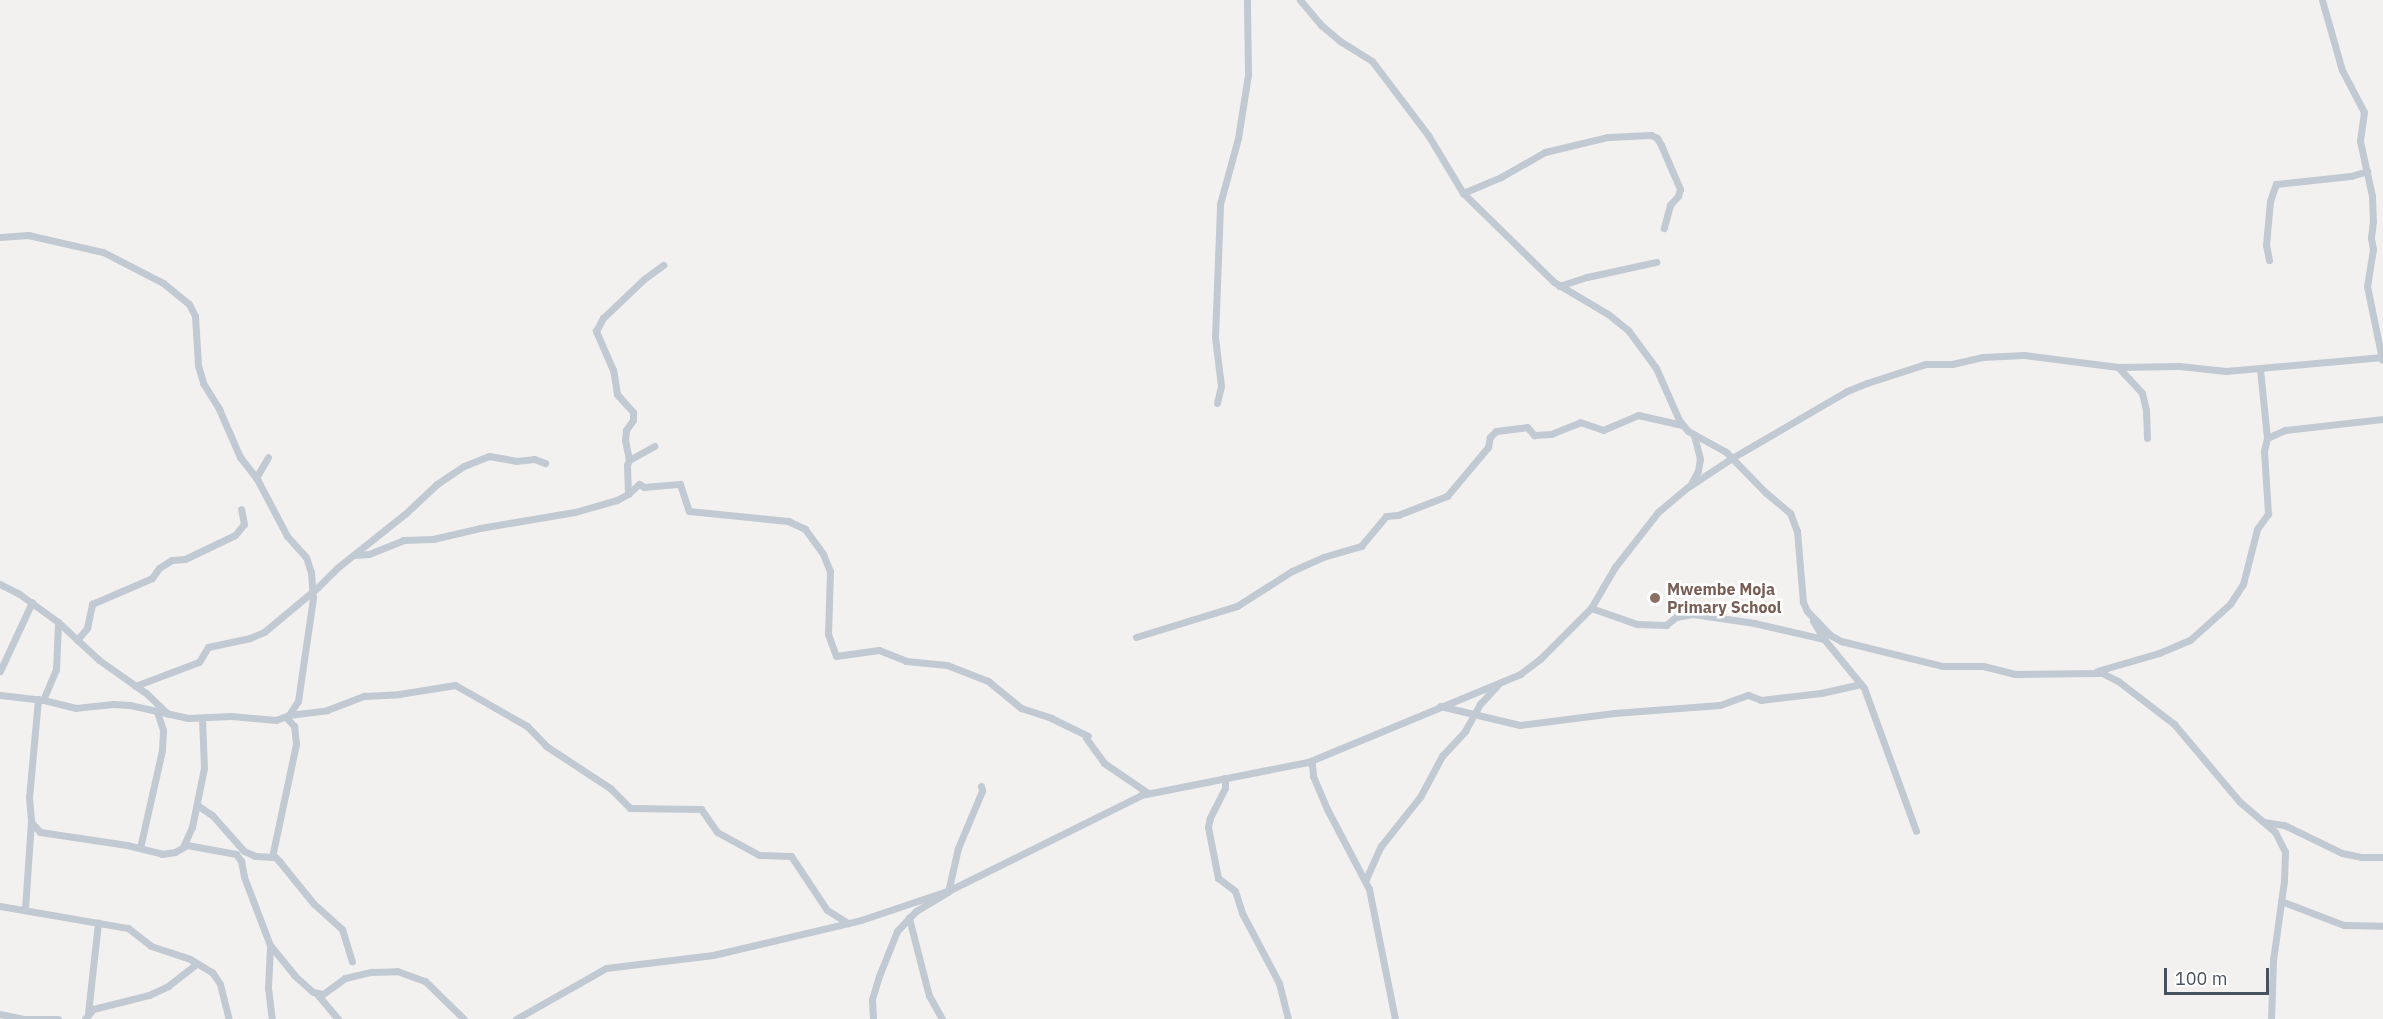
<!DOCTYPE html>
<style>
body{margin:0}
#map{position:relative;width:2383px;height:1019px;overflow:hidden;background:#f3f1f0;font-family:"IBM Plex Sans",sans-serif}
div>[style]{position:absolute}
[style*='--x']{left:calc(var(--x)*1px);top:calc(var(--y)*1px);width:calc(var(--w)*1px);rotate:calc(var(--a)*1deg)}
.street>*{height:7px;margin:-3.5px;padding:0 3.5px;transform-origin:3.5px;border-radius:3.5px;background:#c1c9d3}
.dots>*{width:16px;height:16px;translate:-50% -50%;box-sizing:border-box;border:3px solid #fff;border-radius:50%}
span{translate:-50% -50%;white-space:nowrap;text-align:center;line-height:1.15;-webkit-text-stroke:5px #fff;paint-order:stroke}
.education-label{font-size:16px;color:#785e54;font-weight:700}
.left{translate:0 -50%;text-align:left}
.scale{position:absolute;left:2164px;top:968px;width:105px;height:27px;box-sizing:border-box;border:3px solid #47525f;border-top:0;padding-left:8px;font-size:18px;line-height:21px;white-space:nowrap;color:#47525f;-webkit-text-stroke:4px #fff;paint-order:stroke}
</style>
<div id="map">
<div class="street">
<i style="--x:1300;--y:0;--w:33;--a:50"></i>
<i style="--x:1321;--y:25;--w:25;--a:40"></i>
<i style="--x:1340;--y:41;--w:38;--a:32"></i>
<i style="--x:1372;--y:61;--w:93;--a:52.9"></i>
<i style="--x:1428;--y:135;--w:68;--a:58.9"></i>
<i style="--x:1463;--y:193;--w:127;--a:44.4"></i>
<i style="--x:1554;--y:282;--w:63;--a:30.7"></i>
<i style="--x:1608;--y:314;--w:26;--a:39"></i>
<i style="--x:1628;--y:330;--w:47;--a:53.6"></i>
<i style="--x:1656;--y:368;--w:57;--a:66.1"></i>
<i style="--x:1679;--y:420;--w:14;--a:51"></i>
<i style="--x:1688;--y:431;--w:43;--a:28.9"></i>
<i style="--x:1726;--y:452;--w:56;--a:45.7"></i>
<i style="--x:1765;--y:492;--w:33;--a:40"></i>
<i style="--x:1790;--y:513;--w:19;--a:69"></i>
<i style="--x:1797;--y:531;--w:71;--a:85.2"></i>
<i style="--x:1803;--y:602;--w:10;--a:66"></i>
<i style="--x:1807;--y:611;--w:33;--a:46"></i>
<i style="--x:1830;--y:635;--w:13;--a:29"></i>
<i style="--x:1841;--y:641;--w:105;--a:13.8"></i>
<i style="--x:1943;--y:666;--w:40;--a:0"></i>
<i style="--x:1983;--y:666;--w:33;--a:14"></i>
<i style="--x:2015;--y:674;--w:87;--a:-0.7"></i>
<i style="--x:2102;--y:673;--w:18;--a:27"></i>
<i style="--x:2118;--y:681;--w:71;--a:37.5"></i>
<i style="--x:2174;--y:724;--w:102;--a:49.8"></i>
<i style="--x:2240;--y:802;--w:46;--a:40.6"></i>
<i style="--x:2275;--y:832;--w:22;--a:63"></i>
<i style="--x:2285;--y:852;--w:29;--a:92"></i>
<i style="--x:2284;--y:881;--w:80;--a:97.9"></i>
<i style="--x:2273;--y:960;--w:59;--a:91.9"></i>
<i style="--x:2322;--y:0;--w:73;--a:74.1"></i>
<i style="--x:2342;--y:70;--w:47;--a:62.4"></i>
<i style="--x:2364;--y:112;--w:29;--a:98"></i>
<i style="--x:2360;--y:141;--w:56;--a:77.7"></i>
<i style="--x:2372;--y:196;--w:25;--a:88"></i>
<i style="--x:2373;--y:221;--w:17;--a:97"></i>
<i style="--x:2371;--y:238;--w:11;--a:80"></i>
<i style="--x:2373;--y:249;--w:37;--a:99"></i>
<i style="--x:2367;--y:286;--w:75;--a:78.4"></i>
<i style="--x:1463;--y:193;--w:41;--a:-22.8"></i>
<i style="--x:1501;--y:177;--w:51;--a:-29.6"></i>
<i style="--x:1545;--y:152;--w:65;--a:-13.4"></i>
<i style="--x:1608;--y:137;--w:43;--a:-2.7"></i>
<i style="--x:1651;--y:135;--w:7;--a:27"></i>
<i style="--x:1657;--y:138;--w:8;--a:60"></i>
<i style="--x:1661;--y:145;--w:48;--a:66.6"></i>
<i style="--x:1680;--y:189;--w:7;--a:106"></i>
<i style="--x:1678;--y:196;--w:12;--a:132"></i>
<i style="--x:1670;--y:205;--w:24;--a:105"></i>
<i style="--x:0;--y:237;--w:28;--a:-4"></i>
<i style="--x:28;--y:235;--w:77;--a:12.8"></i>
<i style="--x:103;--y:252;--w:68;--a:27.3"></i>
<i style="--x:163;--y:283;--w:33;--a:39"></i>
<i style="--x:189;--y:304;--w:13;--a:63"></i>
<i style="--x:195;--y:316;--w:49;--a:86.5"></i>
<i style="--x:198;--y:365;--w:19;--a:74"></i>
<i style="--x:203;--y:383;--w:31;--a:58"></i>
<i style="--x:219;--y:409;--w:52;--a:66.4"></i>
<i style="--x:240;--y:457;--w:28;--a:52"></i>
<i style="--x:257;--y:479;--w:64;--a:62.2"></i>
<i style="--x:287;--y:536;--w:28;--a:48"></i>
<i style="--x:306;--y:557;--w:16;--a:72"></i>
<i style="--x:311;--y:572;--w:26;--a:86"></i>
<i style="--x:313;--y:598;--w:104;--a:98.3"></i>
<i style="--x:298;--y:701;--w:17;--a:123"></i>
<i style="--x:289;--y:715;--w:14;--a:159"></i>
<i style="--x:276;--y:720;--w:45;--a:-174.9"></i>
<i style="--x:231;--y:716;--w:43;--a:177.3"></i>
<i style="--x:188;--y:718;--w:59;--a:-167.4"></i>
<i style="--x:130;--y:705;--w:17;--a:-177"></i>
<i style="--x:113;--y:704;--w:37;--a:174"></i>
<i style="--x:76;--y:708;--w:34;--a:-166"></i>
<i style="--x:43;--y:700;--w:43;--a:-173.4"></i>
<i style="--x:2269;--y:260;--w:15;--a:-101"></i>
<i style="--x:2266;--y:245;--w:44;--a:-84.8"></i>
<i style="--x:2270;--y:201;--w:18;--a:-71"></i>
<i style="--x:2276;--y:184;--w:75;--a:-6.1"></i>
<i style="--x:2351;--y:176;--w:17;--a:-17"></i>
<i style="--x:1559;--y:286;--w:29;--a:-18"></i>
<i style="--x:1587;--y:277;--w:71;--a:-12.3"></i>
<i style="--x:2118;--y:367;--w:35;--a:47"></i>
<i style="--x:2142;--y:393;--w:17;--a:77"></i>
<i style="--x:2146;--y:410;--w:28;--a:88"></i>
<i style="--x:2260;--y:369;--w:69;--a:84.2"></i>
<i style="--x:1217;--y:403;--w:17;--a:-77"></i>
<i style="--x:1221;--y:386;--w:49;--a:-97"></i>
<i style="--x:1215;--y:337;--w:133;--a:-87.8"></i>
<i style="--x:1220;--y:204;--w:68;--a:-74.7"></i>
<i style="--x:1238;--y:138;--w:64;--a:-81"></i>
<i style="--x:1248;--y:75;--w:75;--a:-90.8"></i>
<i style="--x:629;--y:460;--w:20;--a:-101"></i>
<i style="--x:625;--y:440;--w:10;--a:-84"></i>
<i style="--x:626;--y:430;--w:12;--a:-55"></i>
<i style="--x:633;--y:420;--w:8;--a:-90"></i>
<i style="--x:633;--y:412;--w:24;--a:-132"></i>
<i style="--x:617;--y:394;--w:24;--a:-99"></i>
<i style="--x:613;--y:370;--w:43;--a:-113.6"></i>
<i style="--x:596;--y:331;--w:15;--a:-62"></i>
<i style="--x:603;--y:318;--w:57;--a:-43.6"></i>
<i style="--x:644;--y:279;--w:24;--a:-36"></i>
<i style="--x:256;--y:478;--w:24;--a:-60"></i>
<i style="--x:1691;--y:484;--w:15;--a:-62"></i>
<i style="--x:1698;--y:471;--w:12;--a:-81"></i>
<i style="--x:1700;--y:459;--w:25;--a:-104"></i>
<i style="--x:628;--y:494;--w:15;--a:-42"></i>
<i style="--x:639;--y:484;--w:6;--a:31"></i>
<i style="--x:644;--y:487;--w:36;--a:-5"></i>
<i style="--x:680;--y:484;--w:28;--a:72"></i>
<i style="--x:689;--y:511;--w:100;--a:5.8"></i>
<i style="--x:788;--y:521;--w:19;--a:25"></i>
<i style="--x:805;--y:529;--w:31;--a:54"></i>
<i style="--x:823;--y:554;--w:18;--a:68"></i>
<i style="--x:830;--y:571;--w:63;--a:91.8"></i>
<i style="--x:828;--y:634;--w:23;--a:70"></i>
<i style="--x:836;--y:656;--w:43;--a:-7.9"></i>
<i style="--x:879;--y:650;--w:29;--a:22"></i>
<i style="--x:906;--y:661;--w:41;--a:5.6"></i>
<i style="--x:947;--y:665;--w:44;--a:21.3"></i>
<i style="--x:988;--y:681;--w:43;--a:39.3"></i>
<i style="--x:1021;--y:708;--w:32;--a:18"></i>
<i style="--x:1051;--y:718;--w:41;--a:25.9"></i>
<i style="--x:354;--y:555;--w:15;--a:-4"></i>
<i style="--x:369;--y:554;--w:37;--a:-22"></i>
<i style="--x:403;--y:540;--w:30;--a:-2"></i>
<i style="--x:433;--y:539;--w:48;--a:-13.2"></i>
<i style="--x:480;--y:528;--w:96;--a:-9.6"></i>
<i style="--x:575;--y:512;--w:44;--a:-15.9"></i>
<i style="--x:617;--y:500;--w:13;--a:-29"></i>
<i style="--x:628;--y:494;--w:29;--a:-92"></i>
<i style="--x:627;--y:465;--w:5;--a:-68"></i>
<i style="--x:629;--y:460;--w:29;--a:-29"></i>
<i style="--x:0;--y:584;--w:20;--a:27"></i>
<i style="--x:18;--y:593;--w:49;--a:35.9"></i>
<i style="--x:58;--y:622;--w:56;--a:42.8"></i>
<i style="--x:99;--y:660;--w:57;--a:35.1"></i>
<i style="--x:146;--y:693;--w:30;--a:44"></i>
<i style="--x:1591;--y:608;--w:49;--a:19.2"></i>
<i style="--x:1637;--y:624;--w:29;--a:2"></i>
<i style="--x:1666;--y:625;--w:13;--a:-39"></i>
<i style="--x:1676;--y:617;--w:17;--a:-10"></i>
<i style="--x:1693;--y:614;--w:62;--a:8.4"></i>
<i style="--x:1754;--y:623;--w:72;--a:12.9"></i>
<i style="--x:1813;--y:621;--w:21;--a:59"></i>
<i style="--x:1824;--y:639;--w:63;--a:50.8"></i>
<i style="--x:1864;--y:688;--w:152;--a:70"></i>
<i style="--x:1136;--y:637;--w:106;--a:-17.1"></i>
<i style="--x:1237;--y:606;--w:65;--a:-32.5"></i>
<i style="--x:1292;--y:571;--w:34;--a:-24"></i>
<i style="--x:1323;--y:557;--w:40;--a:-16"></i>
<i style="--x:1361;--y:546;--w:39;--a:-50"></i>
<i style="--x:1386;--y:516;--w:12;--a:-5"></i>
<i style="--x:1398;--y:515;--w:53;--a:-21.2"></i>
<i style="--x:1447;--y:496;--w:64;--a:-50.1"></i>
<i style="--x:1488;--y:447;--w:10;--a:-79"></i>
<i style="--x:1490;--y:437;--w:8;--a:-45"></i>
<i style="--x:1496;--y:431;--w:31;--a:-7"></i>
<i style="--x:1527;--y:427;--w:11;--a:49"></i>
<i style="--x:1534;--y:435;--w:17;--a:-3"></i>
<i style="--x:1551;--y:434;--w:31;--a:-22"></i>
<i style="--x:1580;--y:422;--w:24;--a:19"></i>
<i style="--x:1603;--y:430;--w:38;--a:-23"></i>
<i style="--x:1638;--y:415;--w:45;--a:12.8"></i>
<i style="--x:77;--y:640;--w:16;--a:-50"></i>
<i style="--x:87;--y:628;--w:25;--a:-78"></i>
<i style="--x:92;--y:604;--w:65;--a:-23.4"></i>
<i style="--x:152;--y:578;--w:12;--a:-55"></i>
<i style="--x:159;--y:568;--w:15;--a:-32"></i>
<i style="--x:172;--y:560;--w:13;--a:-4"></i>
<i style="--x:185;--y:559;--w:55;--a:-25.6"></i>
<i style="--x:235;--y:535;--w:14;--a:-51"></i>
<i style="--x:244;--y:524;--w:15;--a:-101"></i>
<i style="--x:0;--y:671;--w:76;--a:-65.1"></i>
<i style="--x:2097;--y:671;--w:65;--a:-16.2"></i>
<i style="--x:2159;--y:653;--w:34;--a:-23"></i>
<i style="--x:2190;--y:640;--w:54;--a:-42"></i>
<i style="--x:2230;--y:604;--w:24;--a:-57"></i>
<i style="--x:2243;--y:584;--w:57;--a:-75.7"></i>
<i style="--x:2257;--y:529;--w:19;--a:-54"></i>
<i style="--x:2268;--y:514;--w:63;--a:-93.6"></i>
<i style="--x:2264;--y:451;--w:13;--a:-77"></i>
<i style="--x:2267;--y:438;--w:20;--a:-24"></i>
<i style="--x:2285;--y:430;--w:99;--a:-6.4"></i>
<i style="--x:135;--y:686;--w:68;--a:-20.6"></i>
<i style="--x:199;--y:662;--w:17;--a:-59"></i>
<i style="--x:208;--y:647;--w:43;--a:-12.1"></i>
<i style="--x:250;--y:638;--w:15;--a:-23"></i>
<i style="--x:264;--y:632;--w:70;--a:-39.8"></i>
<i style="--x:318;--y:587;--w:27;--a:-45"></i>
<i style="--x:337;--y:568;--w:87;--a:-38.5"></i>
<i style="--x:405;--y:514;--w:44;--a:-43.2"></i>
<i style="--x:437;--y:484;--w:32;--a:-34"></i>
<i style="--x:464;--y:466;--w:27;--a:-22"></i>
<i style="--x:489;--y:456;--w:27;--a:10"></i>
<i style="--x:516;--y:461;--w:18;--a:-6"></i>
<i style="--x:534;--y:459;--w:12;--a:20"></i>
<i style="--x:38;--y:699;--w:98;--a:95.2"></i>
<i style="--x:29;--y:797;--w:25;--a:85"></i>
<i style="--x:31;--y:822;--w:13;--a:48"></i>
<i style="--x:40;--y:832;--w:88;--a:8.5"></i>
<i style="--x:127;--y:845;--w:36;--a:14"></i>
<i style="--x:162;--y:854;--w:13;--a:-9"></i>
<i style="--x:175;--y:852;--w:14;--a:-30"></i>
<i style="--x:187;--y:845;--w:50;--a:10.4"></i>
<i style="--x:236;--y:854;--w:9;--a:54"></i>
<i style="--x:241;--y:861;--w:16;--a:79"></i>
<i style="--x:244;--y:877;--w:73;--a:69.1"></i>
<i style="--x:270;--y:945;--w:38;--a:51"></i>
<i style="--x:294;--y:975;--w:25;--a:42"></i>
<i style="--x:313;--y:992;--w:10;--a:11"></i>
<i style="--x:323;--y:994;--w:27;--a:-36"></i>
<i style="--x:345;--y:978;--w:28;--a:-13"></i>
<i style="--x:372;--y:972;--w:25;--a:-2"></i>
<i style="--x:397;--y:971;--w:30;--a:20"></i>
<i style="--x:425;--y:981;--w:54;--a:44.3"></i>
<i style="--x:43;--y:700;--w:33;--a:-67"></i>
<i style="--x:56;--y:670;--w:48;--a:-87.6"></i>
<i style="--x:1440;--y:706;--w:82;--a:13.4"></i>
<i style="--x:1520;--y:725;--w:95;--a:-7.3"></i>
<i style="--x:1614;--y:713;--w:106;--a:-4.3"></i>
<i style="--x:1720;--y:705;--w:30;--a:-20"></i>
<i style="--x:1748;--y:695;--w:14;--a:21"></i>
<i style="--x:1761;--y:700;--w:60;--a:-6.7"></i>
<i style="--x:1821;--y:693;--w:41;--a:-12.7"></i>
<i style="--x:289;--y:715;--w:38;--a:-7"></i>
<i style="--x:327;--y:710;--w:40;--a:-21"></i>
<i style="--x:364;--y:696;--w:35;--a:-3"></i>
<i style="--x:399;--y:694;--w:57;--a:-9.1"></i>
<i style="--x:455;--y:685;--w:83;--a:29.7"></i>
<i style="--x:527;--y:726;--w:28;--a:46"></i>
<i style="--x:546;--y:746;--w:77;--a:33.3"></i>
<i style="--x:610;--y:788;--w:28;--a:45"></i>
<i style="--x:630;--y:808;--w:71;--a:0.8"></i>
<i style="--x:701;--y:809;--w:28;--a:55"></i>
<i style="--x:717;--y:832;--w:48;--a:28.7"></i>
<i style="--x:759;--y:855;--w:32;--a:2"></i>
<i style="--x:791;--y:856;--w:65;--a:56.3"></i>
<i style="--x:827;--y:910;--w:25;--a:32"></i>
<i style="--x:1086;--y:738;--w:31;--a:54"></i>
<i style="--x:1104;--y:763;--w:53;--a:34.3"></i>
<i style="--x:1308;--y:762;--w:4;--a:27"></i>
<i style="--x:1312;--y:764;--w:12;--a:85"></i>
<i style="--x:1313;--y:776;--w:36;--a:67"></i>
<i style="--x:1327;--y:809;--w:90;--a:62.3"></i>
<i style="--x:1369;--y:889;--w:133;--a:78.7"></i>
<i style="--x:1225;--y:778;--w:10;--a:90"></i>
<i style="--x:1225;--y:788;--w:34;--a:117"></i>
<i style="--x:1210;--y:818;--w:9;--a:103"></i>
<i style="--x:1208;--y:827;--w:52;--a:78.9"></i>
<i style="--x:1218;--y:878;--w:21;--a:37"></i>
<i style="--x:1235;--y:891;--w:23;--a:72"></i>
<i style="--x:1242;--y:913;--w:79;--a:62.1"></i>
<i style="--x:1279;--y:983;--w:37;--a:76"></i>
<i style="--x:197;--y:805;--w:18;--a:34"></i>
<i style="--x:212;--y:815;--w:48;--a:48.4"></i>
<i style="--x:244;--y:851;--w:12;--a:24"></i>
<i style="--x:255;--y:856;--w:20;--a:3"></i>
<i style="--x:275;--y:857;--w:6;--a:45"></i>
<i style="--x:279;--y:861;--w:55;--a:50.9"></i>
<i style="--x:314;--y:904;--w:38;--a:42"></i>
<i style="--x:342;--y:929;--w:34;--a:73"></i>
<i style="--x:2264;--y:822;--w:20;--a:9"></i>
<i style="--x:2284;--y:825;--w:64;--a:25.8"></i>
<i style="--x:2342;--y:853;--w:19;--a:12"></i>
<i style="--x:2361;--y:857;--w:22;--a:0"></i>
<i style="--x:183;--y:847;--w:22;--a:-66"></i>
<i style="--x:192;--y:827;--w:60;--a:-78.5"></i>
<i style="--x:204;--y:768;--w:49;--a:-92.3"></i>
<i style="--x:140;--y:848;--w:100;--a:-77.3"></i>
<i style="--x:162;--y:750;--w:20;--a:-87"></i>
<i style="--x:163;--y:730;--w:20;--a:-108"></i>
<i style="--x:272;--y:857;--w:116;--a:-78"></i>
<i style="--x:296;--y:744;--w:18;--a:-96"></i>
<i style="--x:294;--y:726;--w:12;--a:-132"></i>
<i style="--x:1366;--y:879;--w:36;--a:-66"></i>
<i style="--x:1381;--y:846;--w:63;--a:-51.5"></i>
<i style="--x:1420;--y:797;--w:47;--a:-61.8"></i>
<i style="--x:1442;--y:756;--w:34;--a:-47"></i>
<i style="--x:1465;--y:731;--w:31;--a:-61"></i>
<i style="--x:1480;--y:704;--w:26;--a:-47"></i>
<i style="--x:2281;--y:901;--w:67;--a:20.9"></i>
<i style="--x:2344;--y:925;--w:39;--a:1"></i>
<i style="--x:0;--y:906;--w:130;--a:9.8"></i>
<i style="--x:128;--y:928;--w:29;--a:38"></i>
<i style="--x:151;--y:946;--w:41;--a:18.4"></i>
<i style="--x:190;--y:959;--w:26;--a:31"></i>
<i style="--x:212;--y:972;--w:14;--a:56"></i>
<i style="--x:220;--y:984;--w:36;--a:76"></i>
<i style="--x:25;--y:909;--w:87;--a:-86.1"></i>
<i style="--x:270;--y:947;--w:41;--a:92.8"></i>
<i style="--x:268;--y:988;--w:31;--a:83"></i>
<i style="--x:317;--y:994;--w:33;--a:50"></i>
<i style="--x:88;--y:1013;--w:91;--a:-83.7"></i>
<i style="--x:0;--y:1014;--w:24;--a:12"></i>
<i style="--x:23;--y:1019;--w:35;--a:0"></i>
<i style="--x:85;--y:1019;--w:13;--a:-51"></i>
<i style="--x:93;--y:1009;--w:58;--a:-14"></i>
<i style="--x:149;--y:995;--w:21;--a:-25"></i>
<i style="--x:168;--y:986;--w:37;--a:-38"></i>
<i style="--x:516;--y:1019;--w:103;--a:-29.5"></i>
<i style="--x:606;--y:968;--w:108;--a:-6.9"></i>
<i style="--x:713;--y:955;--w:152;--a:-13.3"></i>
<i style="--x:861;--y:920;--w:94;--a:-18.6"></i>
<i style="--x:950;--y:890;--w:213;--a:-26.4"></i>
<i style="--x:1141;--y:795;--w:170;--a:-11.2"></i>
<i style="--x:1308;--y:762;--w:230;--a:-22.5"></i>
<i style="--x:1520;--y:674;--w:26;--a:-37"></i>
<i style="--x:1541;--y:658;--w:71;--a:-45"></i>
<i style="--x:1591;--y:608;--w:48;--a:-59.7"></i>
<i style="--x:1615;--y:567;--w:70;--a:-52"></i>
<i style="--x:1658;--y:512;--w:39;--a:-40"></i>
<i style="--x:1688;--y:487;--w:53;--a:-33.4"></i>
<i style="--x:1732;--y:458;--w:133;--a:-30.2"></i>
<i style="--x:1847;--y:391;--w:22;--a:-22"></i>
<i style="--x:1867;--y:383;--w:62;--a:-17.9"></i>
<i style="--x:1926;--y:364;--w:26;--a:0"></i>
<i style="--x:1952;--y:364;--w:32;--a:-13"></i>
<i style="--x:1983;--y:357;--w:41;--a:-2.8"></i>
<i style="--x:2024;--y:355;--w:95;--a:7.3"></i>
<i style="--x:2118;--y:367;--w:61;--a:-0.9"></i>
<i style="--x:2179;--y:366;--w:47;--a:6.1"></i>
<i style="--x:2226;--y:371;--w:158;--a:-5.1"></i>
<i style="--x:873;--y:1019;--w:20;--a:-93"></i>
<i style="--x:872;--y:999;--w:24;--a:-73"></i>
<i style="--x:879;--y:976;--w:48;--a:-68.2"></i>
<i style="--x:897;--y:931;--w:18;--a:-47"></i>
<i style="--x:942;--y:1019;--w:26;--a:-119"></i>
<i style="--x:929;--y:996;--w:81;--a:-104.4"></i>
<i style="--x:909;--y:918;--w:10;--a:-45"></i>
<i style="--x:916;--y:911;--w:37;--a:-31"></i>
<i style="--x:948;--y:892;--w:45;--a:-77.2"></i>
<i style="--x:958;--y:848;--w:62;--a:-67.2"></i>
<i style="--x:982;--y:791;--w:5;--a:-101"></i>
</div>
<div class="dots">
<i style="left:1655px;top:598px;background:#8d6e63"></i>
</div>
<div class="education-label">
<span class="left" style="left:1667px;top:598px">Mwembe Moja<br>Primary School</span>
</div>
<div class="scale">100 m</div>
</div>
